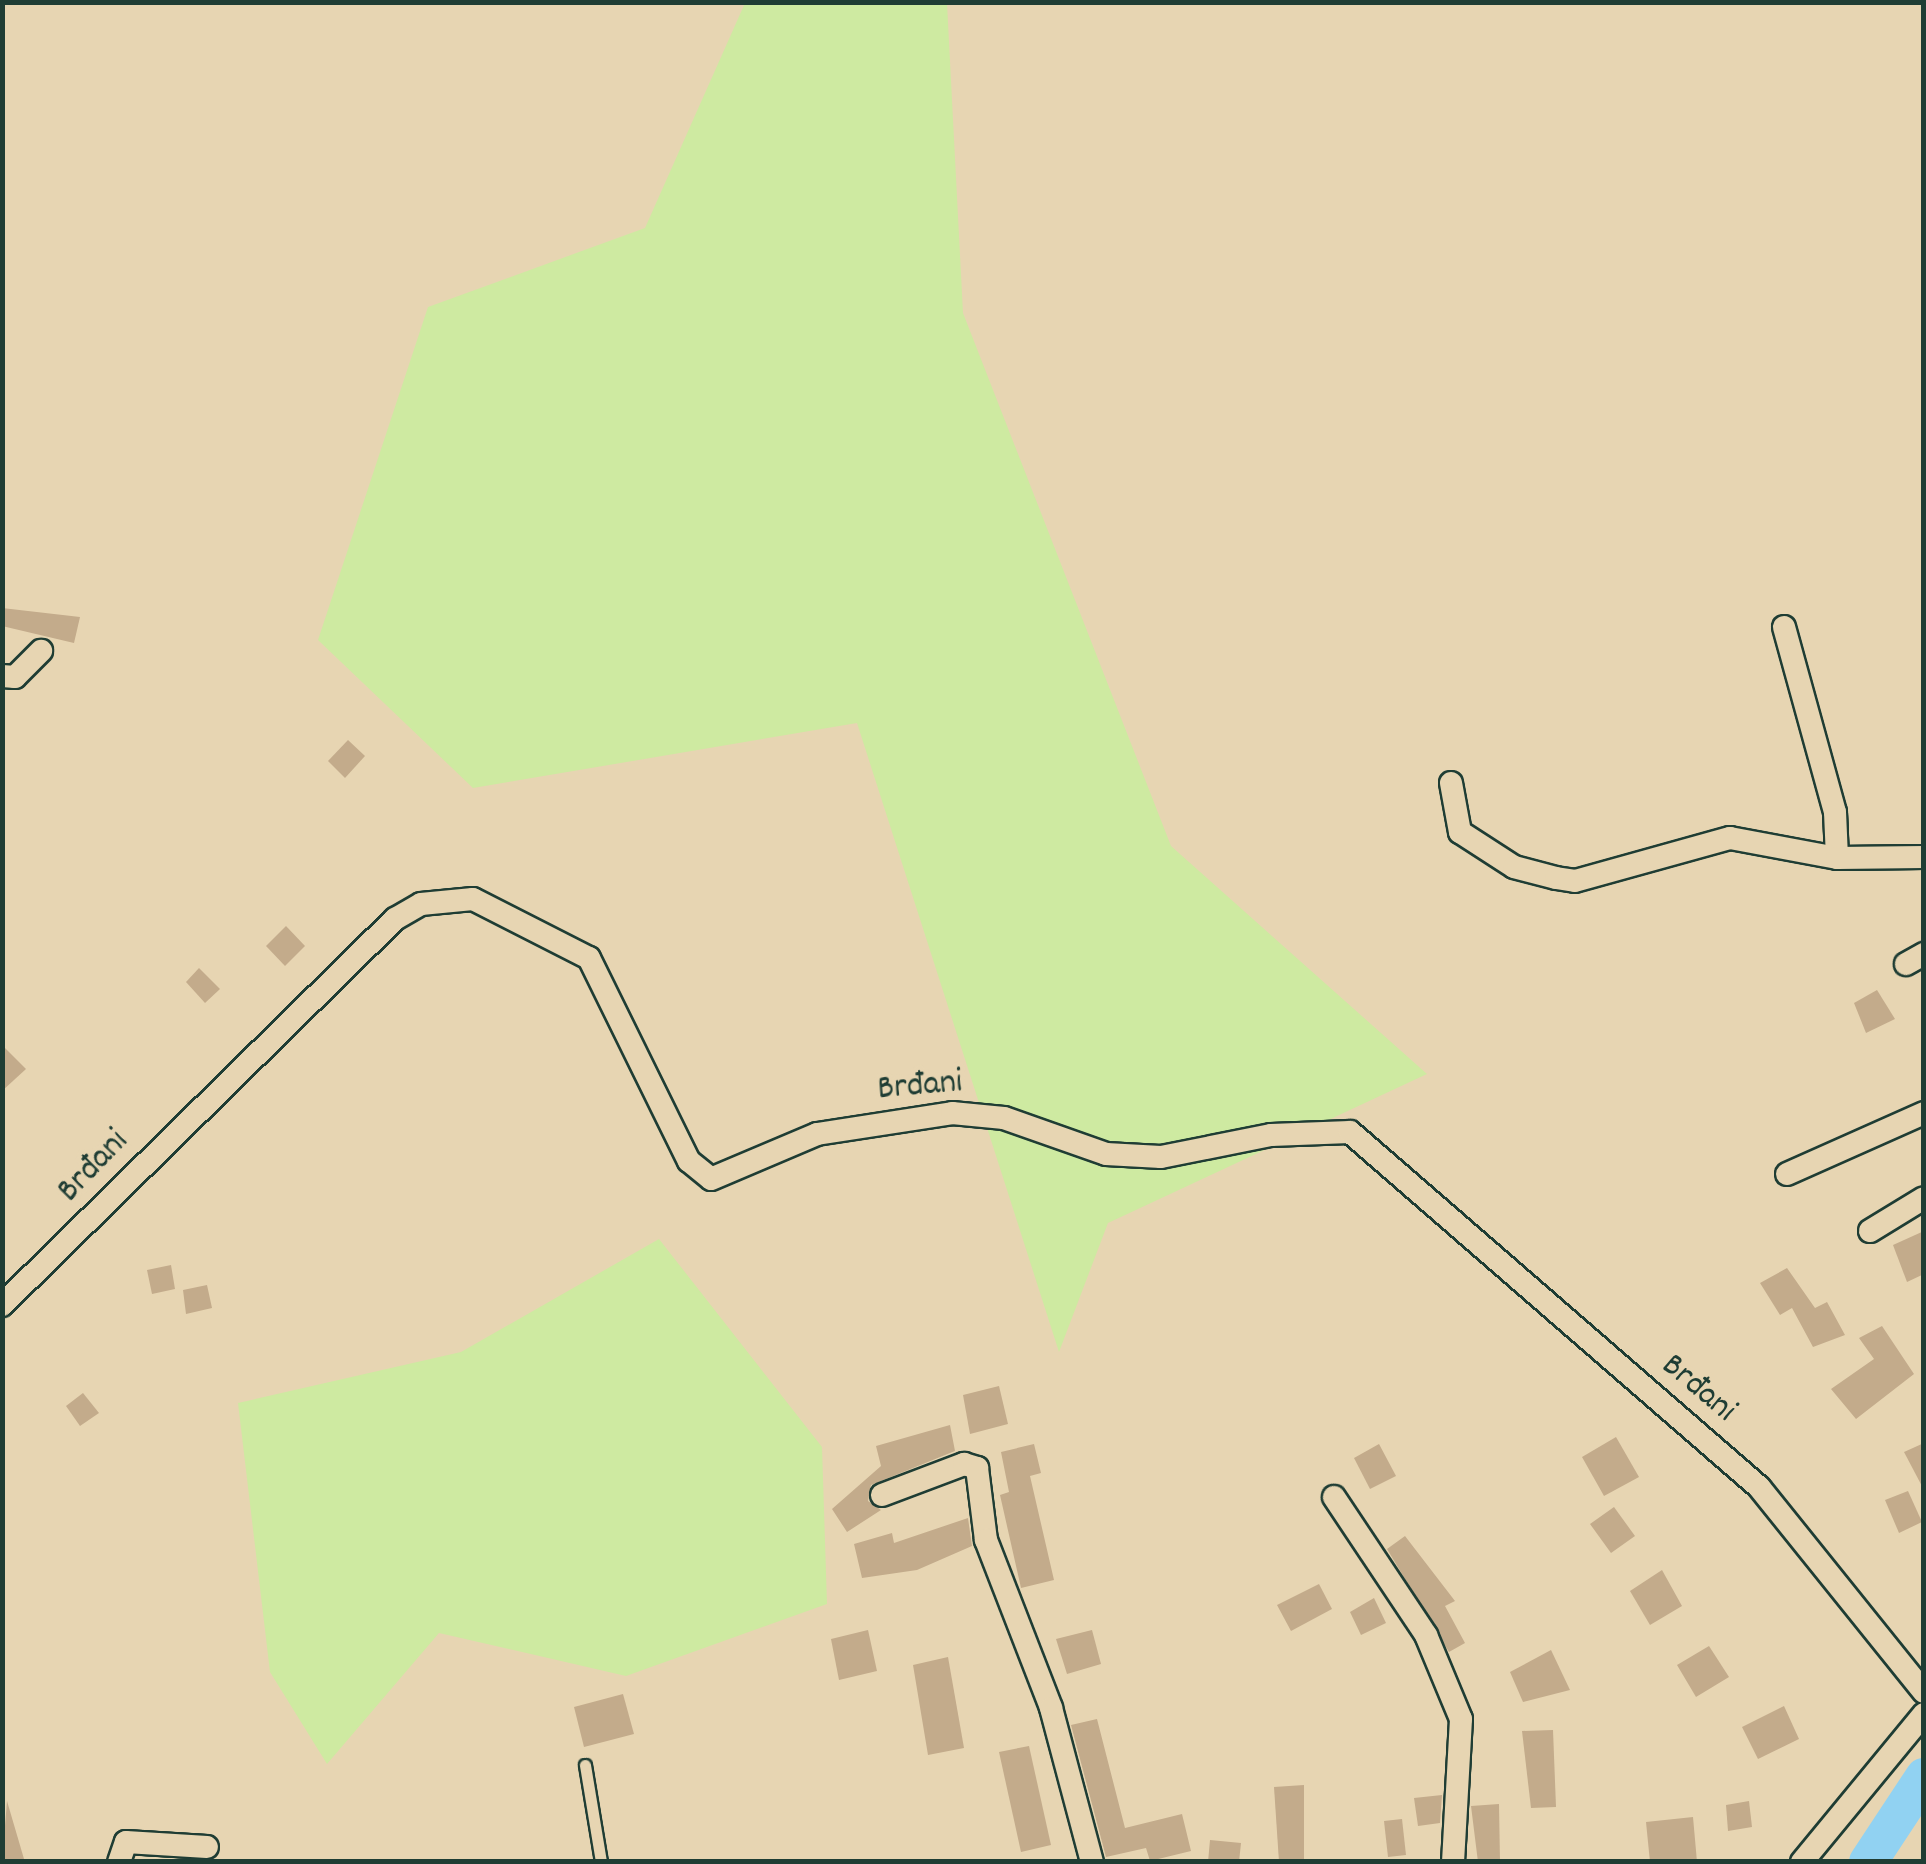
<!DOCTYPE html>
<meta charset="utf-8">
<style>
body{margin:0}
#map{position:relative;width:1926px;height:1864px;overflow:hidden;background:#e7d5b2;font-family:Dekko,sans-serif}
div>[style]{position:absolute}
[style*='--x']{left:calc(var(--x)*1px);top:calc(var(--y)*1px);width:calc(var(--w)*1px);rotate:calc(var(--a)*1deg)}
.green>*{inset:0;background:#ceeaa1}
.river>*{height:38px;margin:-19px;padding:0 19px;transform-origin:19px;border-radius:19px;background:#91d2f2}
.building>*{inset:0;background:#c3ab8b}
.roads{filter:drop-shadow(2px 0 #1f3d34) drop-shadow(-2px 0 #1f3d34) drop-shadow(0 2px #1f3d34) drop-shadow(0 -2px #1f3d34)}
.service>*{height:11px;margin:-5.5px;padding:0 5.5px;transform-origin:5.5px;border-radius:5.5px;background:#e7d5b2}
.minor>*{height:22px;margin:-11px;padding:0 11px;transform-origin:11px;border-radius:11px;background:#e7d5b2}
span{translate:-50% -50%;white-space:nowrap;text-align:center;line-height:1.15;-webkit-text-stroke:9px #e7d5b2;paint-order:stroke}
.street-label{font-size:35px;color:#1f3d34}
.frame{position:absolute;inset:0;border:5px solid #1f3d34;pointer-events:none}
</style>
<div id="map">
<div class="green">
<i style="clip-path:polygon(745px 3px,947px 3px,963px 313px,1171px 846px,1427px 1074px,1108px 1223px,1059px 1352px,857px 723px,473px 788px,318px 640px,428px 307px,645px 228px)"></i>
<i style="clip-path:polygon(659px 1239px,822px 1447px,827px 1604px,626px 1676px,439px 1633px,327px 1764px,270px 1672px,238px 1403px,461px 1352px)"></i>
</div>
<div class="river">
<i style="--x:1868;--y:1862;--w:102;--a:-56.6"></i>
</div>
<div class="building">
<i style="clip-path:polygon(2px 608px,80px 617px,74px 643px,2px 626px)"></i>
<i style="clip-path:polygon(348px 740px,365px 756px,345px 778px,328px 761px)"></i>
<i style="clip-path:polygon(286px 926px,305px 946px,285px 966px,266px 946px)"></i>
<i style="clip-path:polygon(199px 968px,220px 989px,205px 1003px,186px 982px)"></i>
<i style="clip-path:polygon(1877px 990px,1895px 1019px,1866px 1033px,1854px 1003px)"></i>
<i style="clip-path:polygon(2px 1045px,26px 1069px,2px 1091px)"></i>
<i style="clip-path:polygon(1924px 1231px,1924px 1274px,1907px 1282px,1893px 1245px)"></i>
<i style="clip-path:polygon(171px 1265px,175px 1289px,152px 1294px,147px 1270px)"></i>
<i style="clip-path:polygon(1787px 1268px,1815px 1308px,1827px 1302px,1845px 1335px,1813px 1347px,1792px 1308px,1780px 1315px,1760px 1283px)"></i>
<i style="clip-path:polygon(207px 1285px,212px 1308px,186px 1314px,183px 1290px)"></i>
<i style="clip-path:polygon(1882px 1326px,1914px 1374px,1856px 1419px,1831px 1389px,1874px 1359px,1859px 1338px)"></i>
<i style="clip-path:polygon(999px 1386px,1008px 1424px,970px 1434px,963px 1395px)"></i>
<i style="clip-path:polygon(83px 1393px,99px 1413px,80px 1426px,66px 1406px)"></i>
<i style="clip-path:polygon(950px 1425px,955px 1451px,871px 1485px,868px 1501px,881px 1510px,847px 1532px,832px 1509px,881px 1466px,876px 1446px)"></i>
<i style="clip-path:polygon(1616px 1437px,1639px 1477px,1604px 1496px,1582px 1457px)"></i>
<i style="clip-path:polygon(1924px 1443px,1924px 1490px,1904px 1452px)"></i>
<i style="clip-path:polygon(1034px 1444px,1041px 1473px,1030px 1476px,1054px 1580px,1021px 1588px,1000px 1495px,1009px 1492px,1001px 1452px)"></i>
<i style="clip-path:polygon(1379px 1444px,1396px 1476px,1370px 1489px,1354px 1458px)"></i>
<i style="clip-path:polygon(1908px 1491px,1922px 1522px,1899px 1533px,1885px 1500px)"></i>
<i style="clip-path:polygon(1614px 1507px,1635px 1536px,1611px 1553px,1590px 1524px)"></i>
<i style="clip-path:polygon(968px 1518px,972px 1546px,917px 1570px,862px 1578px,854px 1544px,892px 1533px,894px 1543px)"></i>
<i style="clip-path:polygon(1405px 1536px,1455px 1601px,1445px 1606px,1465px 1643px,1449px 1652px,1387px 1549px)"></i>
<i style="clip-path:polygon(1662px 1570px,1682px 1606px,1650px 1625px,1630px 1591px)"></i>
<i style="clip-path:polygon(1319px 1584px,1332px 1609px,1291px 1631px,1277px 1605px)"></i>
<i style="clip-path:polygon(1374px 1598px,1386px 1623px,1361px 1635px,1350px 1612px)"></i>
<i style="clip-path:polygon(868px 1630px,877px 1671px,839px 1680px,831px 1639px)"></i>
<i style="clip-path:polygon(1092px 1630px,1101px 1664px,1067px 1674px,1056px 1639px)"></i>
<i style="clip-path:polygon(1709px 1646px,1729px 1677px,1696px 1697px,1677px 1665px)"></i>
<i style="clip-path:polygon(1551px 1650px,1570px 1690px,1523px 1702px,1510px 1672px)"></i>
<i style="clip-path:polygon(948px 1657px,964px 1748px,928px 1755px,913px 1665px)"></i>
<i style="clip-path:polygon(623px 1694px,634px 1734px,584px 1747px,574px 1707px)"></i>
<i style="clip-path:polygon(1784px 1706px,1799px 1739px,1758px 1759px,1742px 1727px)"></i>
<i style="clip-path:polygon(1097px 1719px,1125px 1828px,1182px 1814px,1191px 1851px,1150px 1861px,1146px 1848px,1106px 1857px,1071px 1725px)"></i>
<i style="clip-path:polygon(1553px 1730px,1556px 1807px,1531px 1808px,1522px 1731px)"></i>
<i style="clip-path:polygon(1029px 1746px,1051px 1845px,1021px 1852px,999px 1752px)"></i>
<i style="clip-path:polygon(1304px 1785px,1304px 1862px,1279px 1862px,1274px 1787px)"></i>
<i style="clip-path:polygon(1442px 1795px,1440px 1823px,1418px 1826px,1414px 1798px)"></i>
<i style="clip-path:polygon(7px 1801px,24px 1859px,15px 1862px,2px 1862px)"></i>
<i style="clip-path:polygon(1749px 1801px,1752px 1827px,1728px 1831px,1726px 1805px)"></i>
<i style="clip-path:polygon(1499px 1804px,1500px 1862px,1478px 1862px,1471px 1806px)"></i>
<i style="clip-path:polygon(1693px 1817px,1697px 1862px,1650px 1862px,1646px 1822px)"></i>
<i style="clip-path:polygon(1402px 1819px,1406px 1855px,1388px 1857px,1384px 1821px)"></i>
<i style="clip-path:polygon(1210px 1840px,1241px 1843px,1239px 1862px,1208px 1862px)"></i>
</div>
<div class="roads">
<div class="service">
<i style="--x:585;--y:1765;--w:98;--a:80.6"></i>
</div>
<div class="minor">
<i style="--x:1784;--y:627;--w:192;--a:74.6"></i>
<i style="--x:1835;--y:812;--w:46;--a:87.5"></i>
<i style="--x:2;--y:676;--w:13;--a:4"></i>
<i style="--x:15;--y:677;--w:37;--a:-45"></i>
<i style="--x:1451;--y:783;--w:50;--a:79.6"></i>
<i style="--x:1460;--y:832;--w:64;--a:32.9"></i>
<i style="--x:1514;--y:867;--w:43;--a:14.7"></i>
<i style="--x:1556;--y:878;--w:19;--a:9"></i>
<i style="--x:1575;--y:881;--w:161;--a:-15.5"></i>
<i style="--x:1730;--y:838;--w:109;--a:10.6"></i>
<i style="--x:1837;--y:858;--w:87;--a:-0.7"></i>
<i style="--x:1906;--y:964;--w:21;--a:-29"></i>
<i style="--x:1787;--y:1174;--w:150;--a:-24"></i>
<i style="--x:1870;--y:1231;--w:63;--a:-31.4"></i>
<i style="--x:2;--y:1305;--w:551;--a:-44.49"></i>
<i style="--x:395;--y:919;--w:30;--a:-30"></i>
<i style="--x:421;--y:904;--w:52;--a:-5.5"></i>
<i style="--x:473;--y:899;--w:130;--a:27"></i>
<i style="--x:589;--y:958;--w:226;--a:63.8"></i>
<i style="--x:689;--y:1161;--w:28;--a:39"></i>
<i style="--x:711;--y:1179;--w:115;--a:-23"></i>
<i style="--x:817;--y:1134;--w:137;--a:-8.8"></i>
<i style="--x:952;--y:1113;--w:52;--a:5.5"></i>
<i style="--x:1004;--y:1118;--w:108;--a:19.4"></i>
<i style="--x:1106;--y:1154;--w:55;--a:3.1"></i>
<i style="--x:1161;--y:1157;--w:112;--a:-11.3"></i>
<i style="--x:1271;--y:1135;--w:79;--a:-2.2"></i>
<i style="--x:1350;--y:1132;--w:542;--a:40.96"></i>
<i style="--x:1759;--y:1487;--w:263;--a:51.2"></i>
<i style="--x:882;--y:1495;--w:88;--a:-20.7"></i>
<i style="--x:964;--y:1464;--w:14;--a:17"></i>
<i style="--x:977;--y:1468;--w:73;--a:82.9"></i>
<i style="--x:986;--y:1540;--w:180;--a:68.8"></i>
<i style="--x:1051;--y:1708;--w:159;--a:75.1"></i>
<i style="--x:1334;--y:1497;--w:166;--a:56.3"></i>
<i style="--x:1426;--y:1635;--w:91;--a:67.4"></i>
<i style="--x:1461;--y:1719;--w:143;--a:93.2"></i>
<i style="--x:119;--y:1862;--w:21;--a:-71"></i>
<i style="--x:126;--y:1842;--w:81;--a:3.5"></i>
<i style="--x:1802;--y:1862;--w:192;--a:-50.5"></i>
</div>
</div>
<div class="street-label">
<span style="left:920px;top:1087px;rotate:-5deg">Brđani</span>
<span style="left:94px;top:1167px;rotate:-46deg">Brđani</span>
<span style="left:1698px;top:1389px;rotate:40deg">Brđani</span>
</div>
<div class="frame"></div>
</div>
